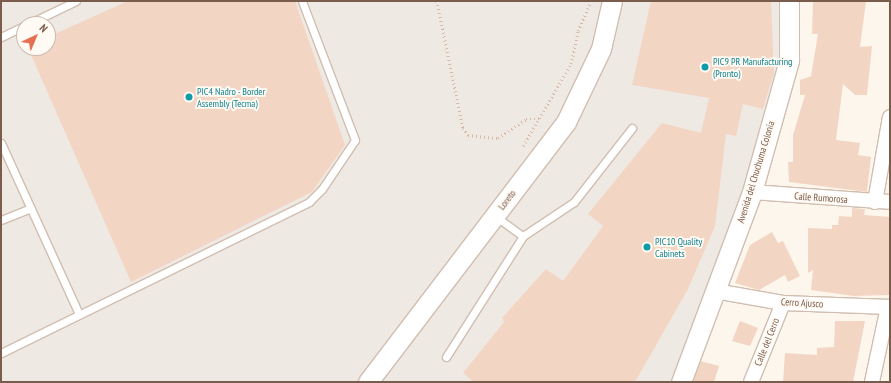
<!DOCTYPE html>
<style>
body{margin:0}
#map{position:relative;width:891px;height:383px;overflow:hidden;background:#fdf6ec;font-family:"PT Sans Narrow",sans-serif}
div>[style]{position:absolute}
[style*='--x']{left:calc(var(--x)*1px);top:calc(var(--y)*1px);width:calc(var(--w)*1px);rotate:calc(var(--a)*1deg)}
.industrial>*{inset:0;background:#efe9e4}
.building>*{inset:0;background:#f3d5c3}
.path>*{height:2.5px;margin-top:-1.25px;transform-origin:0;background:repeating-linear-gradient(90deg,#d9b8a5 0 1px,transparent 0 4px)}
.roads{filter:drop-shadow(1px 0 #d1beb0) drop-shadow(-1px 0 #d1beb0) drop-shadow(0 1px #d1beb0) drop-shadow(0 -1px #d1beb0)}
.lane>*{height:7px;margin:-3.5px;padding:0 3.5px;transform-origin:3.5px;border-radius:3.5px;background:#fff}
.street>*{height:14px;margin:-7px;padding:0 7px;transform-origin:7px;border-radius:7px;background:#fff}
.secondary>*{height:19px;margin:-9.5px;padding:0 9.5px;transform-origin:9.5px;border-radius:9.5px;background:#fff}
.dots>*{width:11px;height:11px;translate:-50% -50%;box-sizing:border-box;border:2px solid #fffaf3;border-radius:50%}
span{translate:-50% -50%;white-space:nowrap;text-align:center;line-height:1.15;-webkit-text-stroke:3.5px #fffaf3;paint-order:stroke}
.culture-label{font-size:10px;color:#0d838f}
.left{translate:0 -50%;text-align:left}
.street-label{font-size:10px;color:#7a5c4d}
.frame{position:absolute;inset:0;border:2px solid #7a5c4d;pointer-events:none}
.north{position:absolute;left:16px;top:16px;width:40px;height:40px;box-sizing:border-box;background:#fffaf3;border:1px solid #cabbb1;border-radius:50%;rotate:44deg;font-size:11px;font-weight:700;line-height:16px;text-align:center;color:#7a5c4d}
.north::after{content:'';display:block;margin:auto;width:14px;height:18px;background:#e76f51;clip-path:polygon(50% 0,100% 100%,50% 72%,0 100%)}
</style>
<div id="map">
<div class="industrial">
<i style="clip-path:polygon(evenodd,1px 1px,781px 1px,781px 72px,743px 192px,671px 382px,1px 382px,1px 1px,24px 24px,48px 24px,48px 48px,24px 48px,24px 24px)"></i>
</div>
<div class="building">
<i style="clip-path:polygon(128px 1px,295px 1px,345px 145px,312px 192px,131px 282px,28px 48px,48px 48px,48px 37px)"></i>
<i style="clip-path:polygon(651px 1px,771px 1px,774px 73px,763px 109px,743px 104px,736px 136px,726px 134px,715px 226px,688px 289px,635px 382px,474px 382px,463px 373px,504px 322px,502px 318px,546px 269px,563px 281px,603px 226px,588px 214px,662px 123px,701px 133px,709px 98px,632px 85px)"></i>
<i style="clip-path:polygon(813px 1px,866px 1px,860px 47px,872px 46px,867px 95px,855px 95px,843px 84px,836px 140px,860px 143px,858px 155px,871px 157px,867px 192px,789px 182px,788px 162px,793px 162px,793px 135px,805px 95px,800px 95px,800px 80px,811px 76px,818px 34px,812px 34px)"></i>
<i style="clip-path:polygon(852px 208px,865px 209px,864px 215px,890px 217px,890px 295px,854px 296px,811px 290px,813px 270px,808px 273px,808px 228px,832px 229px,832px 225px,838px 225px,839px 216px,852px 217px)"></i>
<i style="clip-path:polygon(772px 232px,778px 243px,783px 241px,800px 276px,788px 282px,785px 275px,759px 290px,735px 283px,750px 245px)"></i>
<i style="clip-path:polygon(740px 321px,758px 328px,750px 346px,732px 341px)"></i>
<i style="clip-path:polygon(835px 321px,865px 321px,853px 382px,783px 382px,785px 353px,817px 355px,817px 348px,834px 347px)"></i>
<i style="clip-path:polygon(700px 361px,719px 366px,714px 382px,693px 382px)"></i>
</div>
<div class="path">
<i style="--x:437;--y:1;--w:130;--a:78.4"></i>
<i style="--x:463;--y:128;--w:9;--a:54"></i>
<i style="--x:468;--y:135;--w:30;--a:6"></i>
<i style="--x:498;--y:138;--w:34;--a:-34"></i>
<i style="--x:526;--y:119;--w:14;--a:0"></i>
<i style="--x:523;--y:146;--w:95;--a:-59.7"></i>
<i style="--x:571;--y:64;--w:34;--a:-78"></i>
<i style="--x:578;--y:31;--w:33;--a:-67"></i>
</div>
<div class="roads">
<div class="lane">
<i style="--x:28;--y:24;--w:53;--a:-25.6"></i>
<i style="--x:1;--y:37;--w:25;--a:-26"></i>
<i style="--x:1;--y:143;--w:188;--a:65.5"></i>
<i style="--x:495;--y:216;--w:34;--a:36"></i>
<i style="--x:1;--y:220;--w:31;--a:-22"></i>
<i style="--x:1;--y:353;--w:343;--a:-26.1"></i>
<i style="--x:309;--y:202;--w:18;--a:-45"></i>
<i style="--x:322;--y:189;--w:59;--a:-56"></i>
<i style="--x:355;--y:140;--w:149;--a:-110.9"></i>
<i style="--x:446;--y:357;--w:143;--a:-57.5"></i>
<i style="--x:523;--y:236;--w:61;--a:-33.7"></i>
<i style="--x:574;--y:202;--w:94;--a:-51.9"></i>
</div>
<div class="street">
<i style="--x:752;--y:192;--w:138;--a:4.1"></i>
<i style="--x:875;--y:202;--w:86;--a:-80"></i>
<i style="--x:715;--y:291;--w:69;--a:10"></i>
<i style="--x:783;--y:303;--w:107;--a:2.1"></i>
<i style="--x:751;--y:382;--w:85;--a:-67.9"></i>
<i style="--x:872;--y:382;--w:77;--a:-78"></i>
</div>
<div class="secondary">
<i style="--x:368;--y:382;--w:327;--a:-52.7"></i>
<i style="--x:566;--y:122;--w:81;--a:-64.4"></i>
<i style="--x:601;--y:49;--w:49;--a:-77.1"></i>
<i style="--x:681;--y:382;--w:203;--a:-69.5"></i>
<i style="--x:752;--y:192;--w:137;--a:-74.3"></i>
<i style="--x:789;--y:60;--w:59;--a:-90"></i>
</div>
</div>
<div class="dots">
<i style="left:705px;top:67px;background:#0f9aa8"></i>
<i style="left:189px;top:97px;background:#0f9aa8"></i>
<i style="left:647px;top:247px;background:#0f9aa8"></i>
</div>
<div class="culture-label">
<span class="left" style="left:713px;top:67px">PIC9 PR Manufacturing<br>(Pronto)</span>
<span class="left" style="left:197px;top:97px">PIC4 Nadro - Border<br>Assembly (Tecma)</span>
<span class="left" style="left:655px;top:247px">PIC10 Quality<br>Cabinets</span>
</div>
<div class="street-label">
<span style="left:756px;top:172px;rotate:-73deg">Avenida del Chuchuma Colonia</span>
<span style="left:821px;top:198px;rotate:4deg">Calle Rumorosa</span>
<span style="left:507px;top:200px;rotate:-53deg">Loreto</span>
<span style="left:802px;top:303px;rotate:3deg">Cerro Ajusco</span>
<span style="left:767px;top:342px;rotate:-68deg">Calle del Cerro</span>
</div>
<div class="frame"></div>
<div class="north">N</div>
</div>
